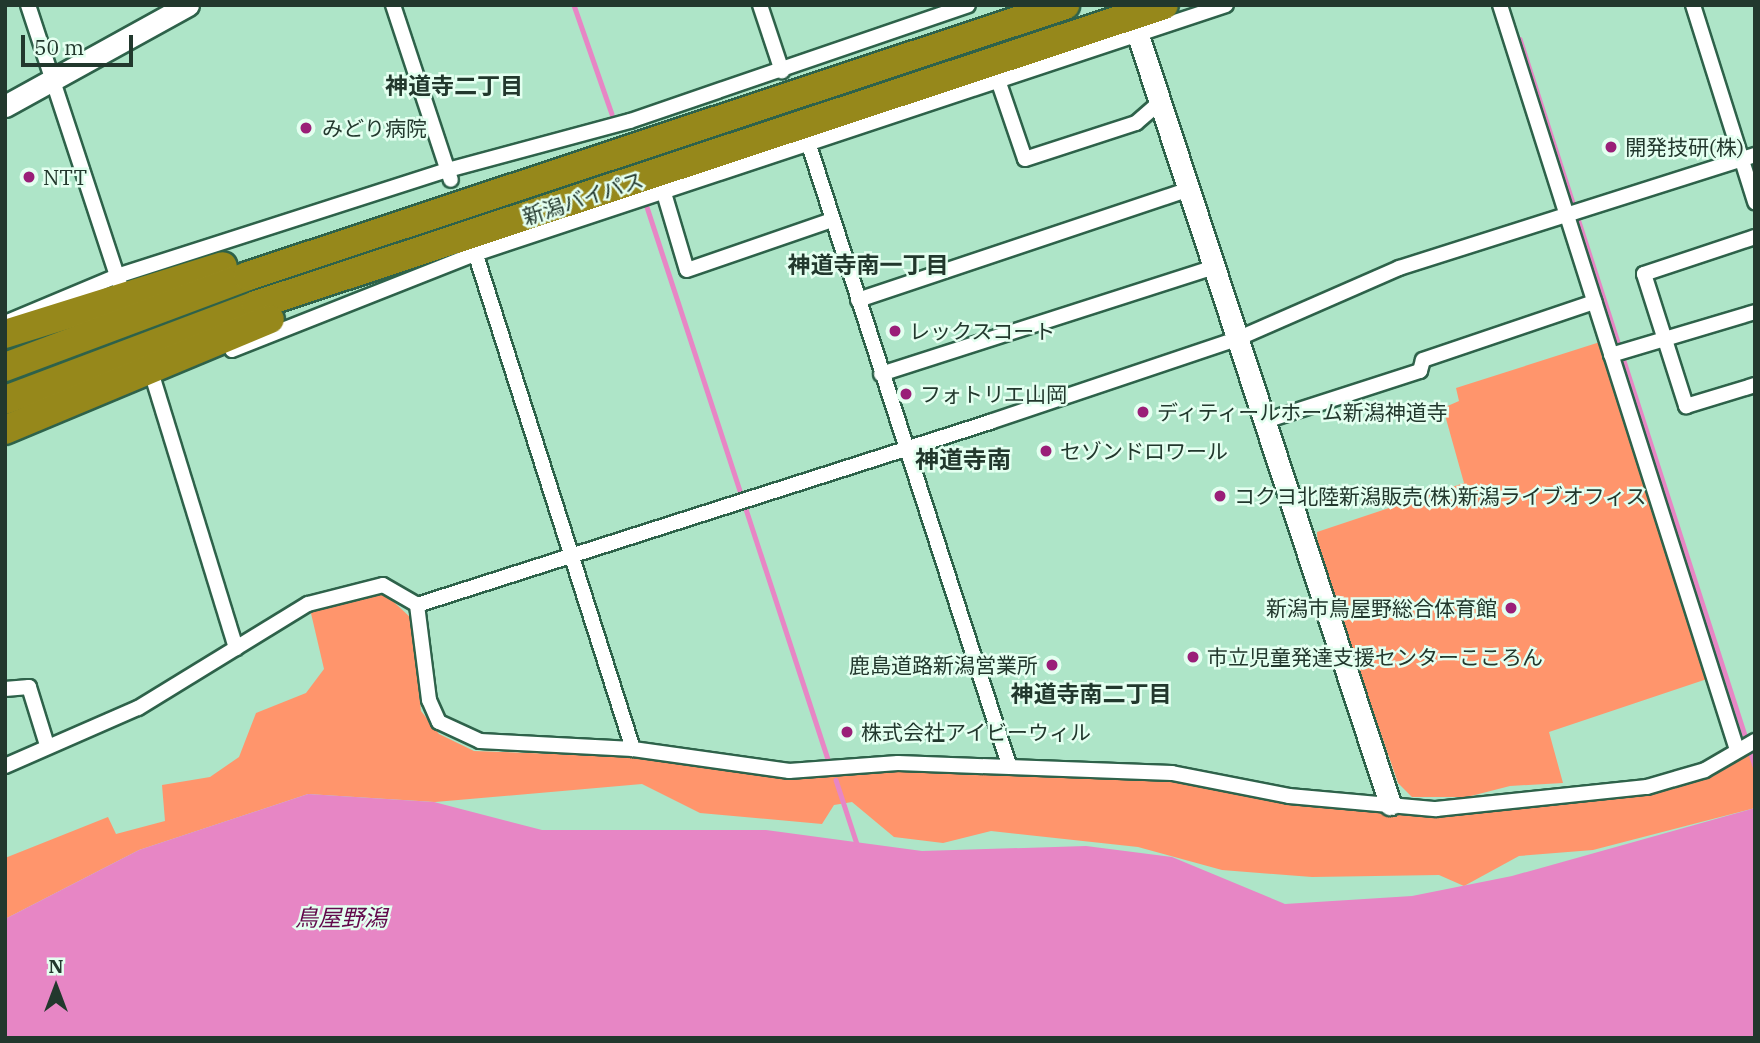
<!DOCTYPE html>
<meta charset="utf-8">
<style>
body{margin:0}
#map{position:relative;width:1760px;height:1043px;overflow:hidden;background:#aee5c8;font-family:"IBM Plex Serif","Noto Sans JP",serif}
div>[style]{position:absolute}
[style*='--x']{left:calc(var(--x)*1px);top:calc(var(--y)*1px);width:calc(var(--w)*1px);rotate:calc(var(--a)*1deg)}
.green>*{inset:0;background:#ff956c}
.water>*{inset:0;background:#e786c5}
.stream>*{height:4.5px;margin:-2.25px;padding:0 2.25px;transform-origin:2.25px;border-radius:2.25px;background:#e786c5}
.roads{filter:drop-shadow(2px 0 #2e624a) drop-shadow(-2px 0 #2e624a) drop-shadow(0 2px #2e624a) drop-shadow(0 -2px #2e624a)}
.street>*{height:14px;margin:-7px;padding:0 7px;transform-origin:7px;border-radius:7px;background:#fff}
.secondary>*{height:21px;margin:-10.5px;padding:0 10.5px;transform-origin:10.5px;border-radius:10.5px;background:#fff}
.highway>*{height:28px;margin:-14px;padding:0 14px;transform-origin:14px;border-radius:14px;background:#96881b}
.dots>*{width:19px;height:19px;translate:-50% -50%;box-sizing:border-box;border:4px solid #e4fff0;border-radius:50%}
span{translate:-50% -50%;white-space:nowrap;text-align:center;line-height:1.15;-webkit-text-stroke:5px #e4fff0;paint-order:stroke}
.poi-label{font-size:21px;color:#22382d}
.left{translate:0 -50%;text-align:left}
.right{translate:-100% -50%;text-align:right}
.street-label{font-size:21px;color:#22382d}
.neighbourhood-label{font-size:23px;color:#22382d;font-weight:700}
.water-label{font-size:23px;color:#62094b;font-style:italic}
.quarter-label{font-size:24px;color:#22382d;font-weight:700}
.frame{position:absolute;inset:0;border:7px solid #22382d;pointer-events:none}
.north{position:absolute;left:21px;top:952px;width:70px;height:70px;-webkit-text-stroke:5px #e4fff0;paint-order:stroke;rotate:0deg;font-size:19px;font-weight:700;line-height:28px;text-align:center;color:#22382d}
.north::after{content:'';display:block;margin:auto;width:24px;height:32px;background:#22382d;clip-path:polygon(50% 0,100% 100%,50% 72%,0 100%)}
.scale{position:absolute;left:21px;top:35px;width:112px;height:32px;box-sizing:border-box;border:4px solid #22382d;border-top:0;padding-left:9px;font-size:21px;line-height:24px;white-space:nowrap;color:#22382d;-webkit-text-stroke:5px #e4fff0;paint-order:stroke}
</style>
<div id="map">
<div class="green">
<i style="clip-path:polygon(1600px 342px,1707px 679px,1549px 732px,1563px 783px,1510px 786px,1467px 797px,1412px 797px,1398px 783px,1318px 551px,1317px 532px,1464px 483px,1443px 408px,1459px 401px,1456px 388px)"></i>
<i style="clip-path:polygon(383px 592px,411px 618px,421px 711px,439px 734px,474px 751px,641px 757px,770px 775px,887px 770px,1183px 782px,1260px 798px,1431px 816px,1663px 791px,1755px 751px,1755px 808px,1593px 850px,1519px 856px,1464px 886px,1439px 875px,1312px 877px,1222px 870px,1138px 847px,991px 831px,943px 843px,894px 837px,852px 802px,834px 805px,822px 824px,700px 813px,642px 784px,435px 802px,308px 794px,139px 850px,5px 919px,5px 858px,108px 817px,116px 834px,165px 821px,162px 785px,210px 777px,239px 757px,256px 713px,306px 693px,324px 669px,310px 609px)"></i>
</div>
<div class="water">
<i style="clip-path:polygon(308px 794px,434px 802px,542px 830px,766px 830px,922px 851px,1086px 846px,1172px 857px,1285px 904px,1412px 896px,1512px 876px,1755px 808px,1755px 1038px,5px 1038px,5px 919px,139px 850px)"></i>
</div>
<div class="stream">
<i style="--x:574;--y:5;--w:115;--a:70.8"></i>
<i style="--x:1520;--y:39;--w:764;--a:72.09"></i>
<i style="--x:647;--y:207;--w:581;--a:71.85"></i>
<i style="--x:836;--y:780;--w:67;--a:71.8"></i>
</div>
<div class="roads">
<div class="street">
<i style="--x:28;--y:5;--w:294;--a:71.8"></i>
<i style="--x:393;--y:5;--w:184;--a:71.7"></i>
<i style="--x:760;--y:5;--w:70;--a:71.6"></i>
<i style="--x:1500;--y:5;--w:782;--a:72.35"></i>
<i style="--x:1693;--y:5;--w:207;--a:72.5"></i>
<i style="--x:999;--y:83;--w:80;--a:71.1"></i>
<i style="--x:1025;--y:159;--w:117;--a:-18"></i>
<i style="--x:1136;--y:123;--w:33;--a:-41"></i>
<i style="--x:808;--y:142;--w:655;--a:72.12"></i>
<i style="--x:664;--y:193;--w:80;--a:73.4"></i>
<i style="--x:687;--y:270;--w:153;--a:-19"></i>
<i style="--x:1755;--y:237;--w:117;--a:161.6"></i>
<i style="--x:1644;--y:274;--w:139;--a:72.3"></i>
<i style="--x:1686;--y:406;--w:72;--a:-16.9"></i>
<i style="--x:473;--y:246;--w:528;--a:72.35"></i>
<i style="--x:858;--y:300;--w:350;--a:-18.5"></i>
<i style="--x:5;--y:323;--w:121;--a:-22.8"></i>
<i style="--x:117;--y:276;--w:348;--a:-17.8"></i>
<i style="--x:448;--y:170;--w:188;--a:-15.1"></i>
<i style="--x:630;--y:121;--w:357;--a:-18.9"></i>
<i style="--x:232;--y:350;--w:261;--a:-21.6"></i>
<i style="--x:475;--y:254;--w:791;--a:-18.34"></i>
<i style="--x:1611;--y:355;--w:150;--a:-16.6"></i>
<i style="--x:881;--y:374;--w:351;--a:-17.8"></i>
<i style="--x:152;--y:375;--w:286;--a:72.9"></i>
<i style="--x:1265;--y:421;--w:163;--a:-17.9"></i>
<i style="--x:1420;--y:371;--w:11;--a:-75"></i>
<i style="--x:1423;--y:360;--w:181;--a:-18.7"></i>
<i style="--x:417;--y:605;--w:602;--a:-17.71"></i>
<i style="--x:990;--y:422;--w:263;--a:-18.6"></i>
<i style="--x:1239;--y:338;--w:175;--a:-23.6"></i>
<i style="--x:1399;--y:268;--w:374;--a:-17.6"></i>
<i style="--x:5;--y:689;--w:24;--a:-5"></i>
<i style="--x:29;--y:687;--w:61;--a:72.8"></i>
<i style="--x:5;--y:766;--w:145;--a:-23.6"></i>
<i style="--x:138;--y:708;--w:199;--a:-31.5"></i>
<i style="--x:308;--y:604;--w:77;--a:-14.2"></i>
<i style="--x:383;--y:585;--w:39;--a:30"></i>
<i style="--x:417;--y:605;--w:96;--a:82.8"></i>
<i style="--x:429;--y:700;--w:24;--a:66"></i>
<i style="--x:439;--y:722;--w:45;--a:24.9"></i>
<i style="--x:480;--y:741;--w:153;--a:3"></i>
<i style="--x:633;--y:749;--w:158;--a:8"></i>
<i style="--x:789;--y:771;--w:109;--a:-4.2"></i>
<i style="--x:898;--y:763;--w:274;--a:2.1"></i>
<i style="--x:1172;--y:773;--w:119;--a:11.1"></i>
<i style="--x:1289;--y:796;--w:148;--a:5.1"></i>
<i style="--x:1436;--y:809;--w:212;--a:-6"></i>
<i style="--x:1647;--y:787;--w:60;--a:-16.3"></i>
<i style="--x:1705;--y:770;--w:58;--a:-30.1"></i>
</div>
<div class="secondary">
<i style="--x:1135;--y:26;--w:819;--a:71.85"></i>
<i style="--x:5;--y:106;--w:209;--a:-28.9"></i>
</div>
<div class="highway">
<i style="--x:5;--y:334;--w:228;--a:-17.3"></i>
<i style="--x:5;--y:367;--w:259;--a:-20.5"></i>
<i style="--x:248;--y:276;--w:861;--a:-18.35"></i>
<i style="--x:5;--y:400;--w:268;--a:-20.7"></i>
<i style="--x:256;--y:305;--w:956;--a:-18.28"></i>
<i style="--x:5;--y:430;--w:287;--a:-22.7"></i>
</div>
</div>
<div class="dots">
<i style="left:306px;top:128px;background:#9a1f78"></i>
<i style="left:1611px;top:147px;background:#9a1f78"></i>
<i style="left:29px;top:177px;background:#9a1f78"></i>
<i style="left:895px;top:331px;background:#9a1f78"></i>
<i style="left:906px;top:394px;background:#9a1f78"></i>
<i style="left:1143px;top:412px;background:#9a1f78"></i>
<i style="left:1046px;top:451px;background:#9a1f78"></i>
<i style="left:1220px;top:496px;background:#9a1f78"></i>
<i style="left:1511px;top:608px;background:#9a1f78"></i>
<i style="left:1193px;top:657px;background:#9a1f78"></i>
<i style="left:1052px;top:665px;background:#9a1f78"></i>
<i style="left:847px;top:732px;background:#9a1f78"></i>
</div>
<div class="poi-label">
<span class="left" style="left:322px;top:128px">みどり病院</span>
<span class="left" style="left:1625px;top:147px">開発技研(株)</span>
<span class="left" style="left:43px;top:177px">NTT</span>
<span class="left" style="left:909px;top:331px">レックスコート</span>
<span class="left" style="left:920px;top:394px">フォトリエ山岡</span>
<span class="left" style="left:1157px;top:412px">ディティールホーム新潟神道寺</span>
<span class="left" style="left:1060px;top:451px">セゾンドロワール</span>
<span class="left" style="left:1234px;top:496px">コクヨ北陸新潟販売(株)新潟ライブオフィス</span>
<span class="right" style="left:1497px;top:608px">新潟市鳥屋野総合体育館</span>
<span class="left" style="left:1207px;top:657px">市立児童発達支援センターこころん</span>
<span class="right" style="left:1038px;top:665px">鹿島道路新潟営業所</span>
<span class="left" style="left:861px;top:732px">株式会社アイビーウィル</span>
</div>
<div class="street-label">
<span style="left:583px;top:198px;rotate:-18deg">新潟バイパス</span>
</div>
<div class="neighbourhood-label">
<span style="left:454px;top:85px">神道寺二丁目</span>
<span style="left:868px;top:264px">神道寺南一丁目</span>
<span style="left:1091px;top:693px">神道寺南二丁目</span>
</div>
<div class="water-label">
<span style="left:341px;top:917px">鳥屋野潟</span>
</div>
<div class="quarter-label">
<span style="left:963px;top:460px">神道寺南</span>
</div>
<div class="frame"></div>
<div class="north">N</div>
<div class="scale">50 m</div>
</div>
